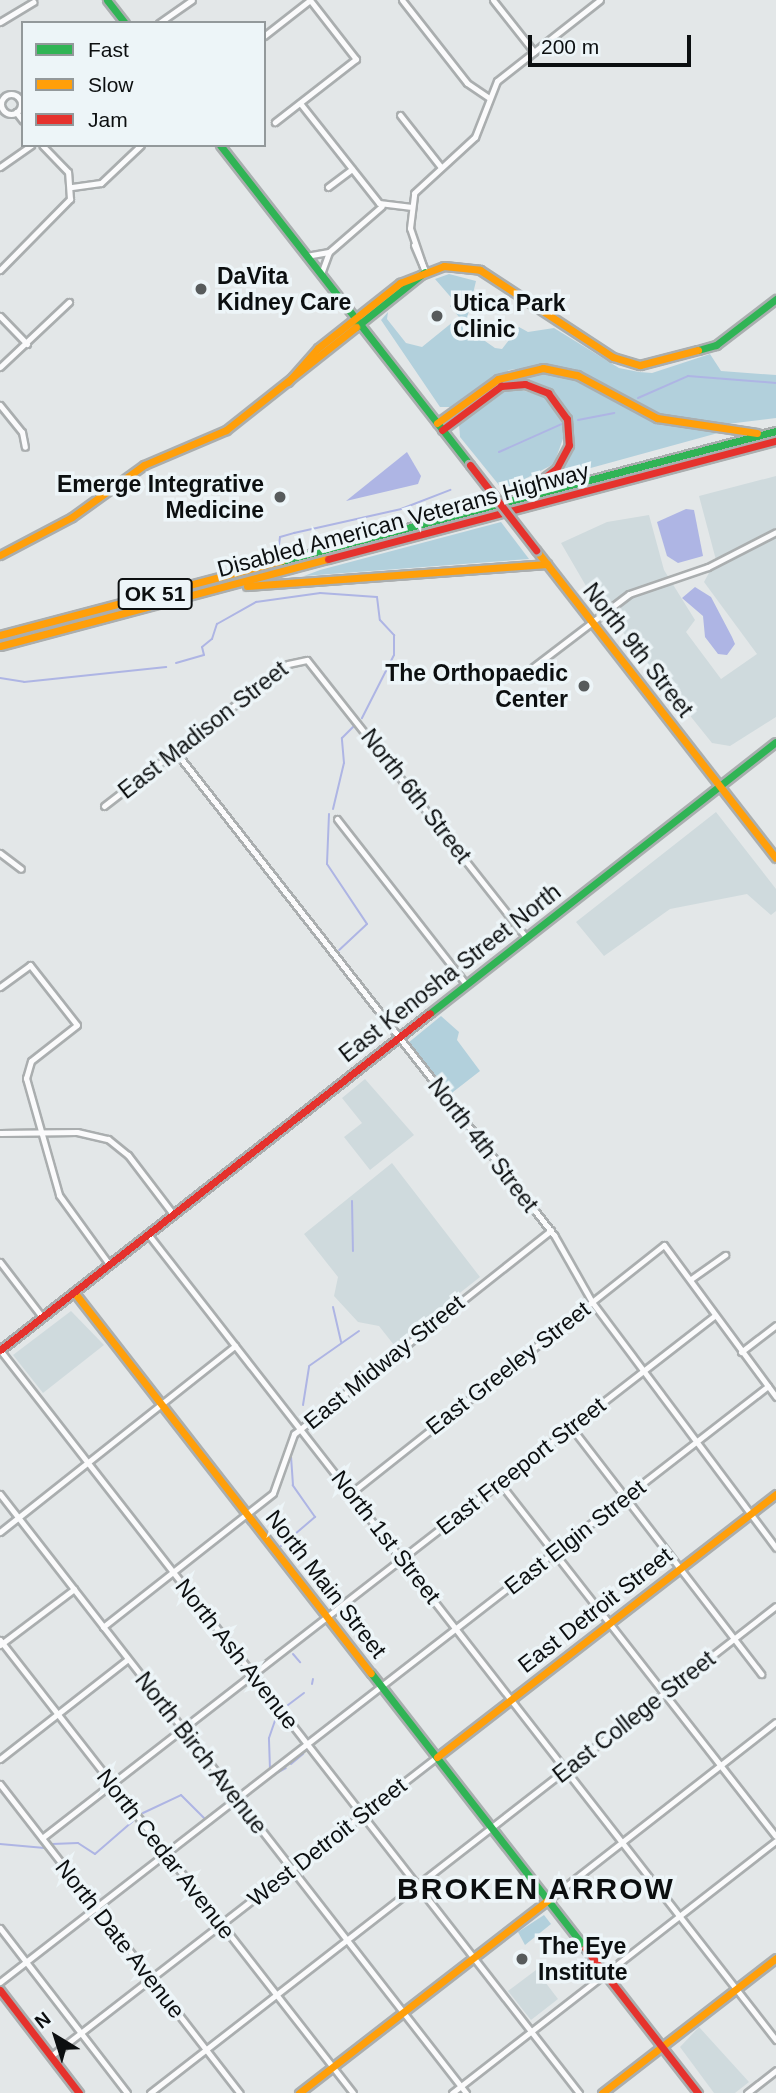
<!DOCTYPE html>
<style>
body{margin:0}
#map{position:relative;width:776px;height:2093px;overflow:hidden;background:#e3e7e8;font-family:Helvetica,sans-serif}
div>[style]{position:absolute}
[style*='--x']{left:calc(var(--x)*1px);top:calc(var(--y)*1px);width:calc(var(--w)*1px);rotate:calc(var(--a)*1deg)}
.built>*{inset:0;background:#cfdadd}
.green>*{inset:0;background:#b2d0dc}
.water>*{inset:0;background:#aeb5e4}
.stream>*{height:2px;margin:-1px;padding:0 1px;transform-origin:1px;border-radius:1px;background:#aeb5e4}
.roads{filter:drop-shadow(2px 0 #aaaeaf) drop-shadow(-2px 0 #aaaeaf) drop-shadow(0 2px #aaaeaf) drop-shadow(0 -2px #aaaeaf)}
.street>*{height:5px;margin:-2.5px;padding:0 2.5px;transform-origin:2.5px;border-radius:2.5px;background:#fbfbfc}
.street>.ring{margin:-2.5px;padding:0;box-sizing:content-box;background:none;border:5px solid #fbfbfc;border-radius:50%}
.fast>*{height:7px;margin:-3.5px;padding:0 3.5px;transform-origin:3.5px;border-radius:3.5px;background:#30b455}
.slow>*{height:7px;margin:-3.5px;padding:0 3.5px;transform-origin:3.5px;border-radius:3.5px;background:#ff9f0a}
.jam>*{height:7px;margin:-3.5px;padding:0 3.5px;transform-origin:3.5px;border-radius:3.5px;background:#e5322d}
.bridges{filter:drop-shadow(2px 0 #aaaeaf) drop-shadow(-2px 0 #aaaeaf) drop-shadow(0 2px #aaaeaf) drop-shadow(0 -2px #aaaeaf)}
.jam-bridge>*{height:7px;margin:-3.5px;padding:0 3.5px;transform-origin:3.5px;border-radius:3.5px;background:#e5322d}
.dots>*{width:19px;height:19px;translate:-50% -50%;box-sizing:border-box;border:4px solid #edf5f8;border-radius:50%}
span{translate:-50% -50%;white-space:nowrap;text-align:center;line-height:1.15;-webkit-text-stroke:7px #edf5f8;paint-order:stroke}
.shield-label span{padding:2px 5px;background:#edf5f8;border:2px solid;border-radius:5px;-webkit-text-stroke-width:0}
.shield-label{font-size:21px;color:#0c0f10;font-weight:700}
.poi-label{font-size:23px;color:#0c0f10;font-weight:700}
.left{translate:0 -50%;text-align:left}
.right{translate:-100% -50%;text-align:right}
.street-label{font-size:23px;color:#0c0f10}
.district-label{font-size:30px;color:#0c0f10;font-weight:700;letter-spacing:2px}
.legend{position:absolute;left:21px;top:21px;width:245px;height:126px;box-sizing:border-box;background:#edf5f8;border:2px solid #93999b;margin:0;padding:9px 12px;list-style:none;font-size:21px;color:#0c0f10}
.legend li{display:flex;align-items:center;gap:14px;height:35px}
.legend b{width:35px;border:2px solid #93999b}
.north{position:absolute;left:21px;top:2002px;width:70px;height:70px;-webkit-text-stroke:5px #edf5f8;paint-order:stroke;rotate:322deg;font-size:19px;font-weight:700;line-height:28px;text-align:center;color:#0c0f10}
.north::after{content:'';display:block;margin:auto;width:24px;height:32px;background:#0c0f10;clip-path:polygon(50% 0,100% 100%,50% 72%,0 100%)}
.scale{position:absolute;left:528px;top:35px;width:163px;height:32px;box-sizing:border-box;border:4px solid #0c0f10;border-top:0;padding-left:9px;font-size:21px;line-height:24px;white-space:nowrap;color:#0c0f10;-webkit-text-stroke:5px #edf5f8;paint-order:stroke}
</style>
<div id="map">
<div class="built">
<i style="clip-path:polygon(776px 476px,776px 717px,730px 746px,712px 743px,586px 586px,561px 543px,607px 522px,649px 515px,664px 570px,695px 620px,686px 632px,721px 679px,757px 654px,704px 582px,716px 560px,699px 496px)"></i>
<i style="clip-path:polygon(716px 812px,776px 889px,776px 911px,771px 915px,747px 894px,670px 909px,604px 956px,576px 922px)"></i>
<i style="clip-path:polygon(365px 1079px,414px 1135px,370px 1170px,344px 1137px,362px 1123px,342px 1098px)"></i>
<i style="clip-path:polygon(392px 1163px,480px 1277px,394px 1345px,379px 1326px,358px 1322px,334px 1296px,338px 1277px,304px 1234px)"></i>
<i style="clip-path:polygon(71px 1311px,104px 1345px,43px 1393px,13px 1355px)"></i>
<i style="clip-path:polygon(536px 1970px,558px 1999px,531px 2020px,508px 1991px)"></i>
<i style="clip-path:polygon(699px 2027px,749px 2082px,735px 2093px,714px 2093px,680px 2047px)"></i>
</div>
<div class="green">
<i style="clip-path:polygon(449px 274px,476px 281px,465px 327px,495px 348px,502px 349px,519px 327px,528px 332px,554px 328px,619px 368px,639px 372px,652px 373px,710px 354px,721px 371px,776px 375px,776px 418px,719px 425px,667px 417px,550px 365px,509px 370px,452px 407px,440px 407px,381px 320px,388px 312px,387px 319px,406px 343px,422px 347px,459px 317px,450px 306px,455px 302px,435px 279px)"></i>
<i style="clip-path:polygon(537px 371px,569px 375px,648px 418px,718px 433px,547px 480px,565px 461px,566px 409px,549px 390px,502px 379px)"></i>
<i style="clip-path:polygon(515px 388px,545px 397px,562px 418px,565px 433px,554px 464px,503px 490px,460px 437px,459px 424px,499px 391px)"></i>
<i style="clip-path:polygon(501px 522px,529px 559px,304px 576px,320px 570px)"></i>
<i style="clip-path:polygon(441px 1016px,459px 1032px,457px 1040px,480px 1071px,453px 1092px,452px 1100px,408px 1043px)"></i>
<i style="clip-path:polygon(544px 1915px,551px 1924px,525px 1945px,518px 1932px)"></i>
</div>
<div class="water">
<i style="clip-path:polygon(407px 452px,421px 476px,418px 484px,346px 501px)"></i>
<i style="clip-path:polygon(686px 509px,694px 510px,703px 556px,678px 563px,667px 556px,657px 522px)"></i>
<i style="clip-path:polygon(695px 587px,711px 597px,732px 637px,735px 644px,727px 655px,718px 654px,705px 637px,703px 616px,682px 598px)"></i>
</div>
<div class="stream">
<i style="--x:638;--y:398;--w:55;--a:-23.7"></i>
<i style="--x:688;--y:376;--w:88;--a:4.5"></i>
<i style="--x:578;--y:420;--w:37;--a:-11"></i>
<i style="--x:499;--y:452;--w:69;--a:-24"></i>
<i style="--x:279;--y:545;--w:8;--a:-83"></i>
<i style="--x:280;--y:537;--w:15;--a:-16"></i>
<i style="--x:294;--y:533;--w:110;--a:-12.6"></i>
<i style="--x:401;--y:509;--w:53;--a:-21.2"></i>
<i style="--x:176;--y:663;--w:29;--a:-16"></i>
<i style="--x:204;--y:655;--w:8;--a:-104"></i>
<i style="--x:202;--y:647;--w:13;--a:-39"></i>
<i style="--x:212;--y:639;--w:16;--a:-72"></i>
<i style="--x:217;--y:624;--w:45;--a:-29.4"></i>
<i style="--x:256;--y:602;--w:65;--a:-8"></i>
<i style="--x:320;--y:593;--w:57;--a:4"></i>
<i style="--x:377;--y:597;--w:23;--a:83"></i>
<i style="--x:380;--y:620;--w:21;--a:47"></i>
<i style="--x:394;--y:635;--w:20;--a:90"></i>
<i style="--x:394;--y:655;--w:71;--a:116.9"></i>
<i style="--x:0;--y:678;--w:24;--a:9"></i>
<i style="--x:24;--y:682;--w:143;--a:-6"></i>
<i style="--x:333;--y:809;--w:47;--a:-76.6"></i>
<i style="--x:344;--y:763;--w:25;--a:-95"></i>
<i style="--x:342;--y:738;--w:18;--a:-45"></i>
<i style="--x:329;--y:814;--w:50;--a:92.3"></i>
<i style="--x:327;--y:864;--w:72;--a:56.3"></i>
<i style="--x:367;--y:924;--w:38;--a:137"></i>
<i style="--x:352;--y:1201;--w:50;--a:88.9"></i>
<i style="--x:333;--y:1307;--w:36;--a:77"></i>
<i style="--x:303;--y:1405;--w:39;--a:-81"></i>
<i style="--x:309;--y:1366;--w:61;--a:-35"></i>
<i style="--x:281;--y:1546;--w:45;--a:-40.5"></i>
<i style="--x:315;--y:1517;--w:39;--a:-125"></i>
<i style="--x:293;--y:1485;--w:32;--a:-94"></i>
<i style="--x:291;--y:1453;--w:18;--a:-68"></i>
<i style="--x:293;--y:1654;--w:11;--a:49"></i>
<i style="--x:312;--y:1684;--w:5;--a:-79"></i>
<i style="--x:284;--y:1708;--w:25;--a:-37"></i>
<i style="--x:291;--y:1764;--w:16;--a:-40"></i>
<i style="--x:270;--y:1769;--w:31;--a:-92"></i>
<i style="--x:269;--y:1738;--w:28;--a:-71"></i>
<i style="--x:277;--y:1773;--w:10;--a:-29"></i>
<i style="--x:253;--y:1782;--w:15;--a:-37"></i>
<i style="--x:143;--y:1813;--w:42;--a:-25.3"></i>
<i style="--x:181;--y:1795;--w:34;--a:45"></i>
<i style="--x:0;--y:1844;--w:45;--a:5.1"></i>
<i style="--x:52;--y:1844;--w:26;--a:-2"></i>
<i style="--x:78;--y:1843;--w:20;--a:33"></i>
<i style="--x:95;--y:1854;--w:50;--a:-41"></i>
</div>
<div class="roads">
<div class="street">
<i style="--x:402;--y:0;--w:105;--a:51.9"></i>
<i style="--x:467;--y:83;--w:25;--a:34"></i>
<i style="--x:493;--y:0;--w:66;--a:51.7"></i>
<i style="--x:0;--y:22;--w:39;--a:-31"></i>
<i style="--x:159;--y:23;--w:40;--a:-34.9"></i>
<i style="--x:264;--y:36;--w:58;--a:-38"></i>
<i style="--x:310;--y:0;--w:75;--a:52.1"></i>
<i style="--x:356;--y:59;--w:103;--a:142.1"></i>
<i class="ring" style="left:1px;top:94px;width:15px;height:15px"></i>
<i style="--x:300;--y:103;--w:127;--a:51.7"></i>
<i style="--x:379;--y:203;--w:31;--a:7"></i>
<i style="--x:16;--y:112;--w:11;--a:52"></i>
<i style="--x:400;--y:115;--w:65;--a:51.9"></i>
<i style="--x:0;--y:167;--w:38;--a:-35"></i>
<i style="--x:72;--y:187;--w:29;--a:-8"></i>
<i style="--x:101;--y:183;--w:55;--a:-43.5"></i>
<i style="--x:328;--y:187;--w:30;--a:-37"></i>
<i style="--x:414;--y:245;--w:28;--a:67"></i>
<i style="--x:306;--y:256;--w:23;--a:-10"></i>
<i style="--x:0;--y:270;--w:100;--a:-45.4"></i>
<i style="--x:70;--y:199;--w:27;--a:-94"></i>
<i style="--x:68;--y:172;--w:37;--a:-134"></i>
<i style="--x:425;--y:272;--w:46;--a:-108.8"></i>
<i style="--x:410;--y:228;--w:35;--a:-83"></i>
<i style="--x:414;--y:193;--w:83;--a:-42.6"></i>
<i style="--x:475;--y:137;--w:60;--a:-68.6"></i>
<i style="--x:497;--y:81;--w:131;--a:-38.2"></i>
<i style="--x:321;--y:274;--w:23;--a:-70"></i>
<i style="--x:329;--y:252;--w:70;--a:-41"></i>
<i style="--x:0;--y:316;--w:39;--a:46"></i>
<i style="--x:0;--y:367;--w:95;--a:-43.3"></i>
<i style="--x:0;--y:405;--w:35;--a:51"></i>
<i style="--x:22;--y:432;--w:15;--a:79"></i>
<i style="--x:532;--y:668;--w:122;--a:-37.3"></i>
<i style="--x:629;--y:594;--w:83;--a:-18.9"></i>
<i style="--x:708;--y:567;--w:76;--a:-27.2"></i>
<i style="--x:175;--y:751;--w:615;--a:51.94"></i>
<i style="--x:554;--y:1235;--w:77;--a:60.4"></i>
<i style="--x:592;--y:1302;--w:307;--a:53.2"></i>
<i style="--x:104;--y:806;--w:232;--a:-37.7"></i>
<i style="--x:288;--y:664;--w:19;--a:-12"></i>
<i style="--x:307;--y:660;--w:353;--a:51.7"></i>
<i style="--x:337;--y:819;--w:209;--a:52"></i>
<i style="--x:0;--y:853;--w:26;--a:37"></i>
<i style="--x:0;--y:987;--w:37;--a:-36"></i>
<i style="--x:30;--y:965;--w:76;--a:51.9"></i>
<i style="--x:77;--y:1025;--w:58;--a:142"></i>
<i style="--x:31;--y:1061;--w:18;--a:106"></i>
<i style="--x:26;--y:1078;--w:122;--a:74.2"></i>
<i style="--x:59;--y:1195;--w:85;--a:54.1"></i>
<i style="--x:0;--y:1133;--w:77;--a:-0.7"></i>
<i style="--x:77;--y:1132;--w:32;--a:13"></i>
<i style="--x:108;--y:1139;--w:26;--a:39"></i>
<i style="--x:128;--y:1155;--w:74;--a:52.7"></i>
<i style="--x:148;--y:1234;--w:1022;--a:52.08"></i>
<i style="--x:0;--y:1262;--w:69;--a:52.6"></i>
<i style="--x:691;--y:1279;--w:42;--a:-35.2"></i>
<i style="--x:0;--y:1350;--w:942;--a:52.07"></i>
<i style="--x:741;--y:1352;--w:44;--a:-37.6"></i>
<i style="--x:571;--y:1427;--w:312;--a:52.4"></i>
<i style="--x:499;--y:1482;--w:449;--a:52"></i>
<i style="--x:351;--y:1493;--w:399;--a:-38.4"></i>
<i style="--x:664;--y:1245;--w:189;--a:53.6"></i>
<i style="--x:0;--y:1494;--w:759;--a:52.12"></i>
<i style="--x:0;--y:1532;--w:300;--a:-38.4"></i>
<i style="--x:103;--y:1627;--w:216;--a:-38.2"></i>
<i style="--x:273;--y:1493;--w:63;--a:-70.4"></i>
<i style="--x:294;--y:1434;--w:328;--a:-38.4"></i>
<i style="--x:0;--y:1640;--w:574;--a:52.07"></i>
<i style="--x:0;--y:1645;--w:93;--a:-37.1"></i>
<i style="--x:0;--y:1759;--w:162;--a:-38"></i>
<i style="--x:0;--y:1784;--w:391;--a:52.2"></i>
<i style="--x:42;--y:1838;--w:851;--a:-37.84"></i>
<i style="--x:548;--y:1900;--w:289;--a:-38"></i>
<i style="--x:0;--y:1928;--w:208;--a:52.4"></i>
<i style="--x:0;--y:1982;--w:972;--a:-37.81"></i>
<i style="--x:51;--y:2056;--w:488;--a:-37.8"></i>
<i style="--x:150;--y:2093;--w:793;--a:-37.88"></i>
<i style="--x:452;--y:2093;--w:410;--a:-37.9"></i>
<i style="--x:747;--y:2093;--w:37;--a:-38"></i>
</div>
<div class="fast">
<i style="--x:107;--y:0;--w:29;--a:52"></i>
<i style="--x:220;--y:145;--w:406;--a:52"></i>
<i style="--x:356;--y:327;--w:88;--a:-38.6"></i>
<i style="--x:698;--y:350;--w:19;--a:-16"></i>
<i style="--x:716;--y:345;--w:76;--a:-37.5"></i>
<i style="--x:281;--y:561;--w:512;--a:-14.72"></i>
<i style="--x:430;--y:1013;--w:439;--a:-38.1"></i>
<i style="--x:371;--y:1673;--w:348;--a:52.1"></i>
</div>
<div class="slow">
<i style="--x:288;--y:382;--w:45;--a:-48.6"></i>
<i style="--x:318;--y:348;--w:105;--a:-38.4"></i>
<i style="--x:400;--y:283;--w:47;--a:-21.1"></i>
<i style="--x:444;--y:266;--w:36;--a:6"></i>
<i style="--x:480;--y:270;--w:159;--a:33.2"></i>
<i style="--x:613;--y:357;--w:28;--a:17"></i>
<i style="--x:640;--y:365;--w:60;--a:-14.5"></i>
<i style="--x:437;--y:423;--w:75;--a:-35.8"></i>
<i style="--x:498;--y:379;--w:46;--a:-13.7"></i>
<i style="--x:543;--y:368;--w:35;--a:12"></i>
<i style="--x:577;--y:375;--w:91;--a:28.3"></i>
<i style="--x:657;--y:418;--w:101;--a:8.5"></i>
<i style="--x:536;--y:550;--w:390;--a:52.1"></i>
<i style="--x:0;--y:555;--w:81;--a:-27.8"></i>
<i style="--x:72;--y:517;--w:89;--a:-35.8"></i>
<i style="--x:144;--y:465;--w:89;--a:-23.1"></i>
<i style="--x:226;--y:430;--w:166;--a:-38.4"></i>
<i style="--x:247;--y:586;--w:301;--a:-4.2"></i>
<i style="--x:0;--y:635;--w:291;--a:-14.8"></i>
<i style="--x:0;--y:646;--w:339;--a:-14.9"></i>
<i style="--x:74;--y:1292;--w:483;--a:52.1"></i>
<i style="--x:437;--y:1757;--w:429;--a:-37.8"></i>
<i style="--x:299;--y:2093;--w:315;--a:-37.8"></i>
<i style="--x:602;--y:2093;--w:220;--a:-37.8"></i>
</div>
<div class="jam">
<i style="--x:442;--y:430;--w:74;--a:-36.7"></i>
<i style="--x:501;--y:386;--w:24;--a:-5"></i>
<i style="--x:525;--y:384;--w:25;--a:21"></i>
<i style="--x:548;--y:393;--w:32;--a:54"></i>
<i style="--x:567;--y:419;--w:26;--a:86"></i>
<i style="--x:569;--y:445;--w:26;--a:118"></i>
<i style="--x:557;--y:468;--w:46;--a:142.9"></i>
<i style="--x:328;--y:559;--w:463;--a:-14.8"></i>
<i style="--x:0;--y:1350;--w:546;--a:-38.09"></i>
<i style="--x:585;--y:1948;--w:184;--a:52.1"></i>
<i style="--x:0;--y:1990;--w:130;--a:52.5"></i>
</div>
</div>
<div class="bridges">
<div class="jam-bridge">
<i style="--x:470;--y:465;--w:108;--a:52.2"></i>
</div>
</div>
<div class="dots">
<i style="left:201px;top:289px;background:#575b5c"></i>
<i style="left:437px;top:316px;background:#575b5c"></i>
<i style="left:280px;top:497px;background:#575b5c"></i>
<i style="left:584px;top:686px;background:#575b5c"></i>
<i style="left:522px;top:1959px;background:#575b5c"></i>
</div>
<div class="shield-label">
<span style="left:155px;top:594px">OK 51</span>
</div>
<div class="poi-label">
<span class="left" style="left:217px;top:289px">DaVita<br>Kidney Care</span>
<span class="left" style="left:453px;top:316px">Utica Park<br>Clinic</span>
<span class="right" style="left:264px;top:497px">Emerge Integrative<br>Medicine</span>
<span class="right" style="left:568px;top:686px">The Orthopaedic<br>Center</span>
<span class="left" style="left:538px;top:1959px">The Eye<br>Institute</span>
</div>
<div class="street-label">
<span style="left:403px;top:520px;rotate:-15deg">Disabled American Veterans Highway</span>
<span style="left:638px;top:650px;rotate:52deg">North 9th Street</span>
<span style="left:203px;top:730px;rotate:-38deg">East Madison Street</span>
<span style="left:416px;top:796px;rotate:52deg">North 6th Street</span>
<span style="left:450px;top:973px;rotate:-38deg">East Kenosha Street North</span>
<span style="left:483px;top:1145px;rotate:52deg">North 4th Street</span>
<span style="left:384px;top:1362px;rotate:-39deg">East Midway Street</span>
<span style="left:508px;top:1368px;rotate:-38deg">East Greeley Street</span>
<span style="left:521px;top:1466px;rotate:-38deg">East Freeport Street</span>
<span style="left:386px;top:1537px;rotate:52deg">North 1st Street</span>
<span style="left:575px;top:1537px;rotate:-38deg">East Elgin Street</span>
<span style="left:326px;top:1584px;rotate:52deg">North Main Street</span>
<span style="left:595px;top:1610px;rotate:-38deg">East Detroit Street</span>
<span style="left:237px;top:1654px;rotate:52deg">North Ash Avenue</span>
<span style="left:634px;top:1717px;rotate:-38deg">East College Street</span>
<span style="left:201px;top:1753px;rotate:52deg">North Birch Avenue</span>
<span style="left:327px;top:1842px;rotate:-38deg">West Detroit Street</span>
<span style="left:166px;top:1854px;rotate:52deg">North Cedar Avenue</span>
<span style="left:120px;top:1939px;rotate:52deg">North Date Avenue</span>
</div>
<div class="district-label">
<span style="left:536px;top:1889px">BROKEN ARROW</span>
</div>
<ul class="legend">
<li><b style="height:9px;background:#30b455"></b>Fast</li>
<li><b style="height:9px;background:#ff9f0a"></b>Slow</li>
<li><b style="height:9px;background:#e5322d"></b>Jam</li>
</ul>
<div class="north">N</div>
<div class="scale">200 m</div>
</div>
